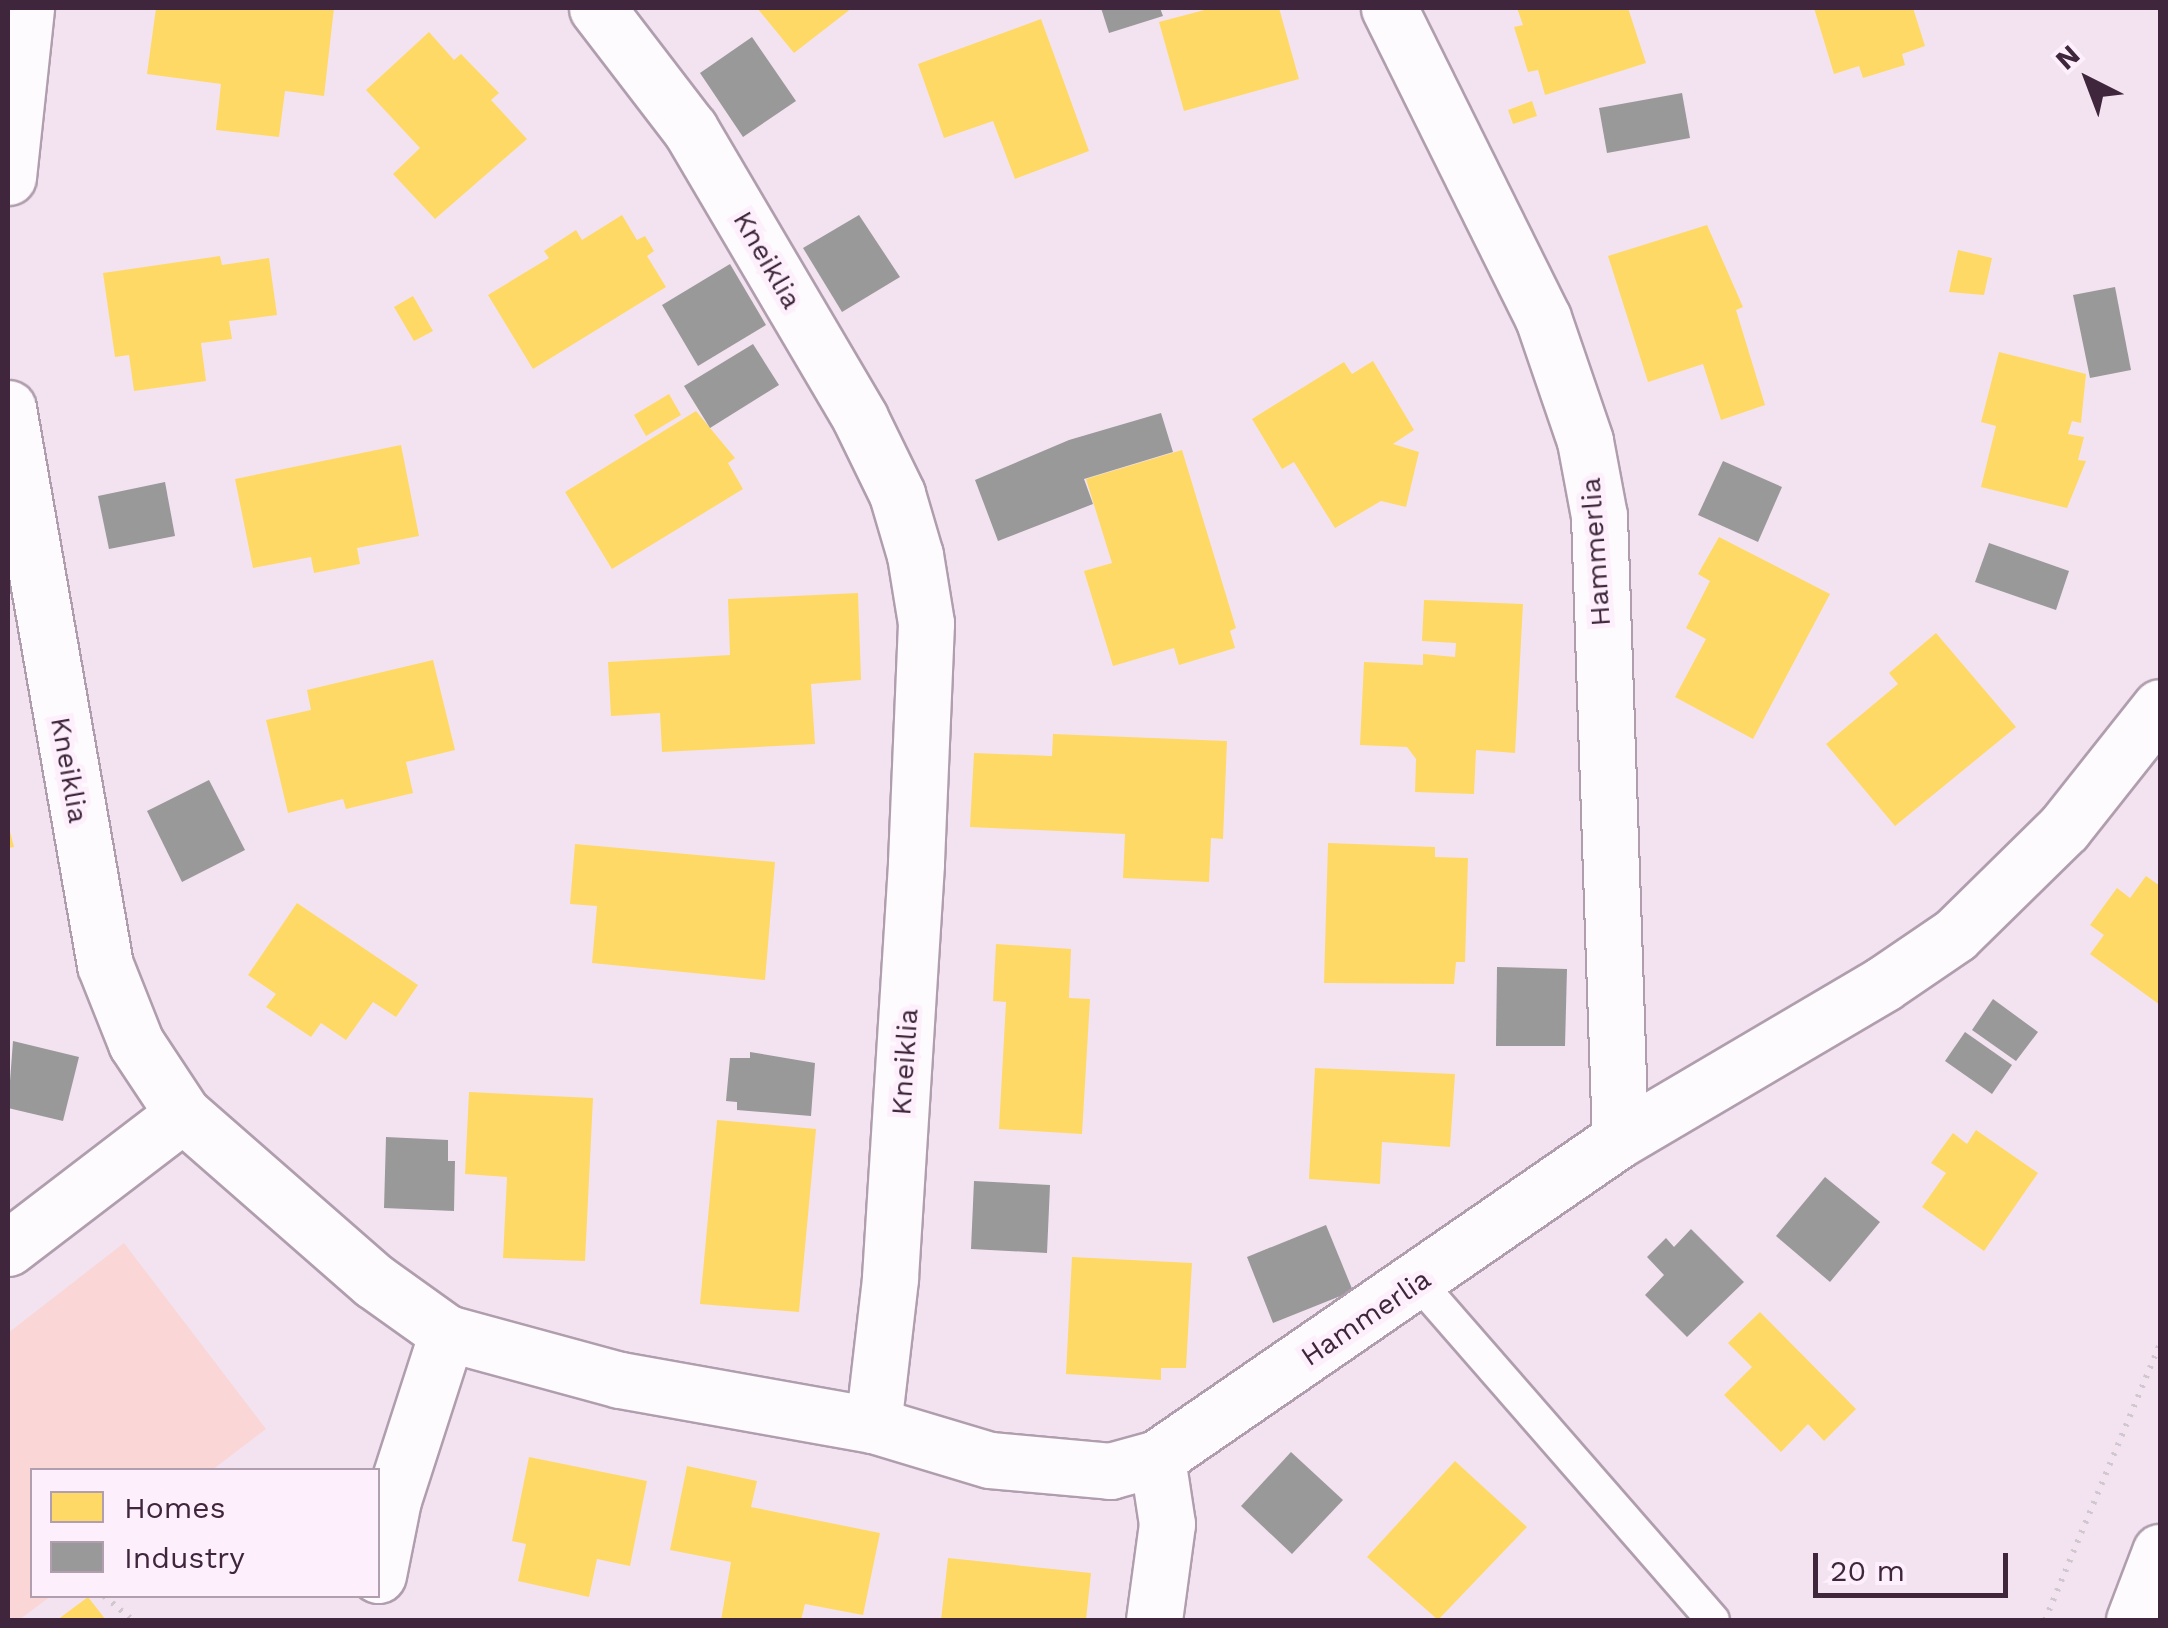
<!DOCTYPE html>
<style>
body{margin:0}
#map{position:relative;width:2168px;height:1628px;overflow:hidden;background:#f3e3f0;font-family:"Work Sans",sans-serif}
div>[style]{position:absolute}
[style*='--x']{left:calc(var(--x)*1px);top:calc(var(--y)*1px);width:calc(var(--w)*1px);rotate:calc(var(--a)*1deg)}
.green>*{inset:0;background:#fad6d6}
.homes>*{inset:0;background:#ffd966}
.industry>*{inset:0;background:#999}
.path>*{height:6px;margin-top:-3px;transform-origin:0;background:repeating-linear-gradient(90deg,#d0c8ce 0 2.5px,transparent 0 10.5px)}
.roads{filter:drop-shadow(2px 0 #b09eae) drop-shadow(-2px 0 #b09eae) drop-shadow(0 2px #b09eae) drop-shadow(0 -2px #b09eae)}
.service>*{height:32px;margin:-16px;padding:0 16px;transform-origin:16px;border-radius:16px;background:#fdfbfd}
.minor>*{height:55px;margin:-27.5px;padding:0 27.5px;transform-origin:27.5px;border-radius:27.5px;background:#fdfbfd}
.primary>*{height:55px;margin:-27.5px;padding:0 27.5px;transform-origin:27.5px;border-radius:27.5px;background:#fdfbfd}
span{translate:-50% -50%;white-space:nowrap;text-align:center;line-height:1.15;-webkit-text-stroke:10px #fdeffb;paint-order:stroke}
.street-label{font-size:28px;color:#40263c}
.frame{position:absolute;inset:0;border:10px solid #40263c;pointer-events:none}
.legend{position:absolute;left:30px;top:1468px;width:350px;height:130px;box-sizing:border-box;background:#fdeffb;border:2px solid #b19faf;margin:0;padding:12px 18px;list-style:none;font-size:30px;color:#40263c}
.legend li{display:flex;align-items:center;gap:20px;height:50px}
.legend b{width:50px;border:2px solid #b19faf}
.north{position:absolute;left:2038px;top:30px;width:100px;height:100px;-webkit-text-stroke:8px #fdeffb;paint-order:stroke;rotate:318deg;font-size:28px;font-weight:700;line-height:40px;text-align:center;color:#40263c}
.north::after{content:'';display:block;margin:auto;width:35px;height:45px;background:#40263c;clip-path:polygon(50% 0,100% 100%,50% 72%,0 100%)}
.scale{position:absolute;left:1813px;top:1553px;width:195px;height:45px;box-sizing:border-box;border:5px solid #40263c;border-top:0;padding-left:12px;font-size:30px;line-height:35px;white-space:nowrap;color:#40263c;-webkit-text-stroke:8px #fdeffb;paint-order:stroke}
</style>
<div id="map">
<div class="green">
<i style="clip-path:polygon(124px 1243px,266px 1429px,212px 1470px,32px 1470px,32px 1596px,51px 1596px,19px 1620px,8px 1620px,8px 1333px)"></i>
</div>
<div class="homes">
<i style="clip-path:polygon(156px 8px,334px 8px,324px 96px,285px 91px,279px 137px,216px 130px,221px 84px,147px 74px)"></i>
<i style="clip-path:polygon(757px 8px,852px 8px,794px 53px)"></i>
<i style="clip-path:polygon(1212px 8px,1279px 8px,1299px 79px,1184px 111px,1159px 22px)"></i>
<i style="clip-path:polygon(1517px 8px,1628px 8px,1646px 63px,1545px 95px,1538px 70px,1528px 72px,1514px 27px,1523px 25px)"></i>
<i style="clip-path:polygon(1814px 8px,1913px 8px,1925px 46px,1902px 54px,1905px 65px,1863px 78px,1859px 66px,1834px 74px)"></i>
<i style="clip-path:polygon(1041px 19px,1089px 151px,1015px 179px,993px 121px,944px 138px,918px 64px)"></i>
<i style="clip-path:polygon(429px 32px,454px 60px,461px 54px,499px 93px,491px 100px,527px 139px,435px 219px,393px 174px,420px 148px,366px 90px)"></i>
<i style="clip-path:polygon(1532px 101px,1537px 116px,1513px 124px,1508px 110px)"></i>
<i style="clip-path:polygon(622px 215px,637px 240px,645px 236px,654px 251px,647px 256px,666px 287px,533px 369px,488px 295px,549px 258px,544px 251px,576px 230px,582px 240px)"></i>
<i style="clip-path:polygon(1707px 225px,1743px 307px,1736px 310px,1765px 405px,1721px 420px,1703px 364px,1648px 382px,1608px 256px)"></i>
<i style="clip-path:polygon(1958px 250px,1992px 258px,1984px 295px,1949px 292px)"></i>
<i style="clip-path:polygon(220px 256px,222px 265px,269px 258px,277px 315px,229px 321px,232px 339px,201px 343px,206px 381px,134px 391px,129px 355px,115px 357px,103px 273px)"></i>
<i style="clip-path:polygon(413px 296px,433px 331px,414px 341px,394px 307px)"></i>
<i style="clip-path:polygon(1999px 352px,2086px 374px,2081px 423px,2072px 421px,2068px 434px,2084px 437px,2078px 460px,2086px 461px,2067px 508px,1981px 487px,1996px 426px,1981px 422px)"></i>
<i style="clip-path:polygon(1373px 361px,1414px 430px,1393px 444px,1419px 452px,1406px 507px,1381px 501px,1335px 528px,1294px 462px,1282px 469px,1252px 419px,1344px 362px,1352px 374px)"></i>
<i style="clip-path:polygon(669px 394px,681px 415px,646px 436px,634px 415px)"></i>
<i style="clip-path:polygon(696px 411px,735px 458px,728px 463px,743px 489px,612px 569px,565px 492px)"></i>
<i style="clip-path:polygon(401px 445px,419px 536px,357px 548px,360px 564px,314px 573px,311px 557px,253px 568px,235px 479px)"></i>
<i style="clip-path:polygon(1182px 450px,1236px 628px,1230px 631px,1235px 648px,1179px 665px,1174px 648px,1113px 666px,1084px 571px,1112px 563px,1086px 479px)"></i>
<i style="clip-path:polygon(1719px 537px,1830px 594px,1753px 739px,1675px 697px,1706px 639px,1686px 628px,1710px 581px,1698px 574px)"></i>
<i style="clip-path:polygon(858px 593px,861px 680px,811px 684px,815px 744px,662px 752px,660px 713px,611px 716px,608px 662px,730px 655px,728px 599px)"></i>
<i style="clip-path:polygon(1424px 600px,1523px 604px,1515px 753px,1476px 750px,1474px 794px,1415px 792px,1416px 759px,1407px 747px,1360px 745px,1364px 662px,1423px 665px,1423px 654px,1455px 657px,1456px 643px,1422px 641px)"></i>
<i style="clip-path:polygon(1936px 633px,2016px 727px,1895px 826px,1826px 744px,1898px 684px,1889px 673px)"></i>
<i style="clip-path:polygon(433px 660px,455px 750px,406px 762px,413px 793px,346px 809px,343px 799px,288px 813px,266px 720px,311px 710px,307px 690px)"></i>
<i style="clip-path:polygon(1053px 734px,1227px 741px,1223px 839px,1211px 838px,1209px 882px,1123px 878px,1125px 834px,970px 827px,974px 753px,1052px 756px)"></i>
<i style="clip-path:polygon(8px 824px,14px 847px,8px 848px)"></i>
<i style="clip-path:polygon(1328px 843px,1435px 847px,1435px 857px,1468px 858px,1465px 962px,1456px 962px,1454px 984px,1324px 983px)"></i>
<i style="clip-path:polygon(575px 844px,775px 862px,765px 980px,592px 963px,597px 906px,570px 904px)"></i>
<i style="clip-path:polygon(2146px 876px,2160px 886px,2160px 1005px,2090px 954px,2104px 935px,2090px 925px,2117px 888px,2130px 898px)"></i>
<i style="clip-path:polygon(297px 903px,418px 985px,396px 1017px,373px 1002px,346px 1040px,321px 1023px,311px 1037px,266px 1007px,276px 994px,248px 975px)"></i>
<i style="clip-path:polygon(996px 944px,1071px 949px,1069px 998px,1090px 999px,1082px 1134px,999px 1129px,1006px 1002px,993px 1001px)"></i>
<i style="clip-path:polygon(1315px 1068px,1455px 1074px,1450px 1147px,1382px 1142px,1380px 1184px,1309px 1179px)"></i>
<i style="clip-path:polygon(469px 1092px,593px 1098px,585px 1261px,503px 1258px,507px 1177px,465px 1174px)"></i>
<i style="clip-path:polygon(717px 1120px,816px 1129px,799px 1312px,700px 1304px)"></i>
<i style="clip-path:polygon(1976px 1130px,2038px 1173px,1984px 1251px,1922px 1207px,1946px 1173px,1931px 1163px,1953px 1133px,1967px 1144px)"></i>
<i style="clip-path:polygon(1072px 1257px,1192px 1263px,1186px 1368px,1161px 1368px,1161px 1380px,1066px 1374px)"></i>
<i style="clip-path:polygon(1760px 1312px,1856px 1409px,1824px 1441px,1808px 1424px,1781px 1452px,1724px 1395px,1752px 1367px,1728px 1343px)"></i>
<i style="clip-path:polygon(529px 1457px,647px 1481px,630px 1566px,597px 1559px,589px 1597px,518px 1581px,526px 1544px,512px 1541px)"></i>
<i style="clip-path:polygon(1455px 1461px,1527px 1527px,1438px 1620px,1367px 1557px)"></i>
<i style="clip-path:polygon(687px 1466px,757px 1481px,751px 1507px,880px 1533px,863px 1615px,805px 1604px,801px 1620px,721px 1620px,731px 1562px,670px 1550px)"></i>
<i style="clip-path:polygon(948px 1558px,1091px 1573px,1086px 1620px,941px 1620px)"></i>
<i style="clip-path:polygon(88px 1597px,106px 1620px,57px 1620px)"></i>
</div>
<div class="industry">
<i style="clip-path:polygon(1101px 8px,1160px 8px,1163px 16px,1109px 33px)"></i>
<i style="clip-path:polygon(752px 37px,796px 101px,743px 137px,700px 73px)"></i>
<i style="clip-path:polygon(1682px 93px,1690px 138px,1607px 153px,1599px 108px)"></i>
<i style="clip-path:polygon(859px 215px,900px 277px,842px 312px,803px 248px)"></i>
<i style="clip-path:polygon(730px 264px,766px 325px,698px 366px,662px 305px)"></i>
<i style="clip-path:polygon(2115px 287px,2131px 370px,2090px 378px,2073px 295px)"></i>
<i style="clip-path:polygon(753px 344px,779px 385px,710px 428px,684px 386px)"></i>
<i style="clip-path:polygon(1161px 413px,1173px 452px,1084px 479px,1093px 504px,998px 541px,975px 480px,1069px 440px)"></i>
<i style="clip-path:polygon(1723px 461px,1782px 487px,1758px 542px,1698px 515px)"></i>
<i style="clip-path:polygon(165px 482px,175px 536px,109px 549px,98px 496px)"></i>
<i style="clip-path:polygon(1989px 543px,2069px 571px,2056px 610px,1975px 582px)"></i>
<i style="clip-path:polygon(209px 780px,245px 850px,182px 882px,147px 811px)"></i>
<i style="clip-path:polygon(1497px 967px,1567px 969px,1565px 1046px,1496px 1046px)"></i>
<i style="clip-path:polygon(1993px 999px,2038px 1032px,2016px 1061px,1972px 1030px)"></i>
<i style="clip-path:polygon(1965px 1032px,2012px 1065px,1992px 1094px,1945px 1061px)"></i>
<i style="clip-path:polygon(13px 1041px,79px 1057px,63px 1121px,8px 1108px)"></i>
<i style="clip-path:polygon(750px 1052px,815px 1063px,811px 1116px,737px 1110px,737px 1102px,726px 1101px,730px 1058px,750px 1058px)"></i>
<i style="clip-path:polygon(386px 1137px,448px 1140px,448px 1161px,455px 1161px,454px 1211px,384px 1208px)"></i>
<i style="clip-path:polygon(1825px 1177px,1880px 1222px,1830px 1282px,1776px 1236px)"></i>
<i style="clip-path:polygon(974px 1181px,1050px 1185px,1047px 1253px,971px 1249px)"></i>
<i style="clip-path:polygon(1326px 1225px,1353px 1291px,1273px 1323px,1247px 1257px)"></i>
<i style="clip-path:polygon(1691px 1229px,1744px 1282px,1687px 1337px,1645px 1295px,1664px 1275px,1647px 1257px,1666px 1238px,1674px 1247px)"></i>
<i style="clip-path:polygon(1291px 1452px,1343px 1500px,1292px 1554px,1241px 1506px)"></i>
</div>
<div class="path">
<i style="--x:104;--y:1596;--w:38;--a:40"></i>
<i style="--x:2045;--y:1620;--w:299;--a:-67.4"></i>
</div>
<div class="roads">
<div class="service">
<i style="--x:1419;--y:1283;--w:447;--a:48.9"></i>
</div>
<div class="minor">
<i style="--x:597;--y:8;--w:153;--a:52.5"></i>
<i style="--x:690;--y:129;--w:335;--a:59.5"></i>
<i style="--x:860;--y:418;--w:85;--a:64"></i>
<i style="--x:897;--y:494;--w:64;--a:73.6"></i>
<i style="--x:915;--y:555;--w:69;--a:80.8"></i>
<i style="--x:926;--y:623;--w:241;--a:92.4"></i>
<i style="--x:916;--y:864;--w:416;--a:93.6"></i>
<i style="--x:890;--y:1279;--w:147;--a:96.6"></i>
<i style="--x:1389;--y:8;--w:346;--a:63.6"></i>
<i style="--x:1543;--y:318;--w:130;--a:71.1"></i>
<i style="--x:1585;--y:441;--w:76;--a:79.4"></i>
<i style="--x:1599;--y:516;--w:623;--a:88.07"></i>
<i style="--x:8;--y:177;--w:170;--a:-83.9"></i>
<i style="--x:8;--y:408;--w:565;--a:80.12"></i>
<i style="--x:105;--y:965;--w:84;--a:68.3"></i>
<i style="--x:136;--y:1043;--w:85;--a:56.5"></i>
<i style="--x:183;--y:1114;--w:254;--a:41.2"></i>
<i style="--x:374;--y:1281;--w:90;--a:35.5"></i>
<i style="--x:447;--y:1333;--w:179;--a:15.2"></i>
<i style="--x:620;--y:1380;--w:257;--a:10.1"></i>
<i style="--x:873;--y:1425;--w:122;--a:16.7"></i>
<i style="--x:990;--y:1460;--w:121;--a:5.2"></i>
<i style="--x:1110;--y:1471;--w:49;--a:-15.5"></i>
<i style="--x:1157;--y:1458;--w:562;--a:-34.57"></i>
<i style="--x:1620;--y:1139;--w:305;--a:-30.5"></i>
<i style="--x:1883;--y:984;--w:87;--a:-34.2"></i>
<i style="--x:1955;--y:935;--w:153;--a:-44.5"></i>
<i style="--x:2064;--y:828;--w:154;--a:-51.6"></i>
<i style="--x:8;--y:1248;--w:220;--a:-37.4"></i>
<i style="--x:378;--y:1575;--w:76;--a:-78.7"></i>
<i style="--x:393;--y:1500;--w:176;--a:-72.1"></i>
<i style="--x:1154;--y:1620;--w:97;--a:-82.3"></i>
<i style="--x:1167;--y:1524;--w:67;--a:-98.6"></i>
</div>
<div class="primary">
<i style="--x:2134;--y:1620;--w:73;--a:-69.1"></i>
</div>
</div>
<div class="street-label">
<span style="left:767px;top:260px;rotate:60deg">Kneiklia</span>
<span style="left:1596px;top:552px;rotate:-94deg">Hammerlia</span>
<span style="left:69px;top:770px;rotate:80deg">Kneiklia</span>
<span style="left:905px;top:1062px;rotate:-86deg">Kneiklia</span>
<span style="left:1366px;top:1318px;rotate:-34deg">Hammerlia</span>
</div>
<div class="frame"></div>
<ul class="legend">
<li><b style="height:28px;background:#ffd966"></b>Homes</li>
<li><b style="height:28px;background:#999"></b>Industry</li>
</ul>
<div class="north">N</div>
<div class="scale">20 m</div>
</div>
